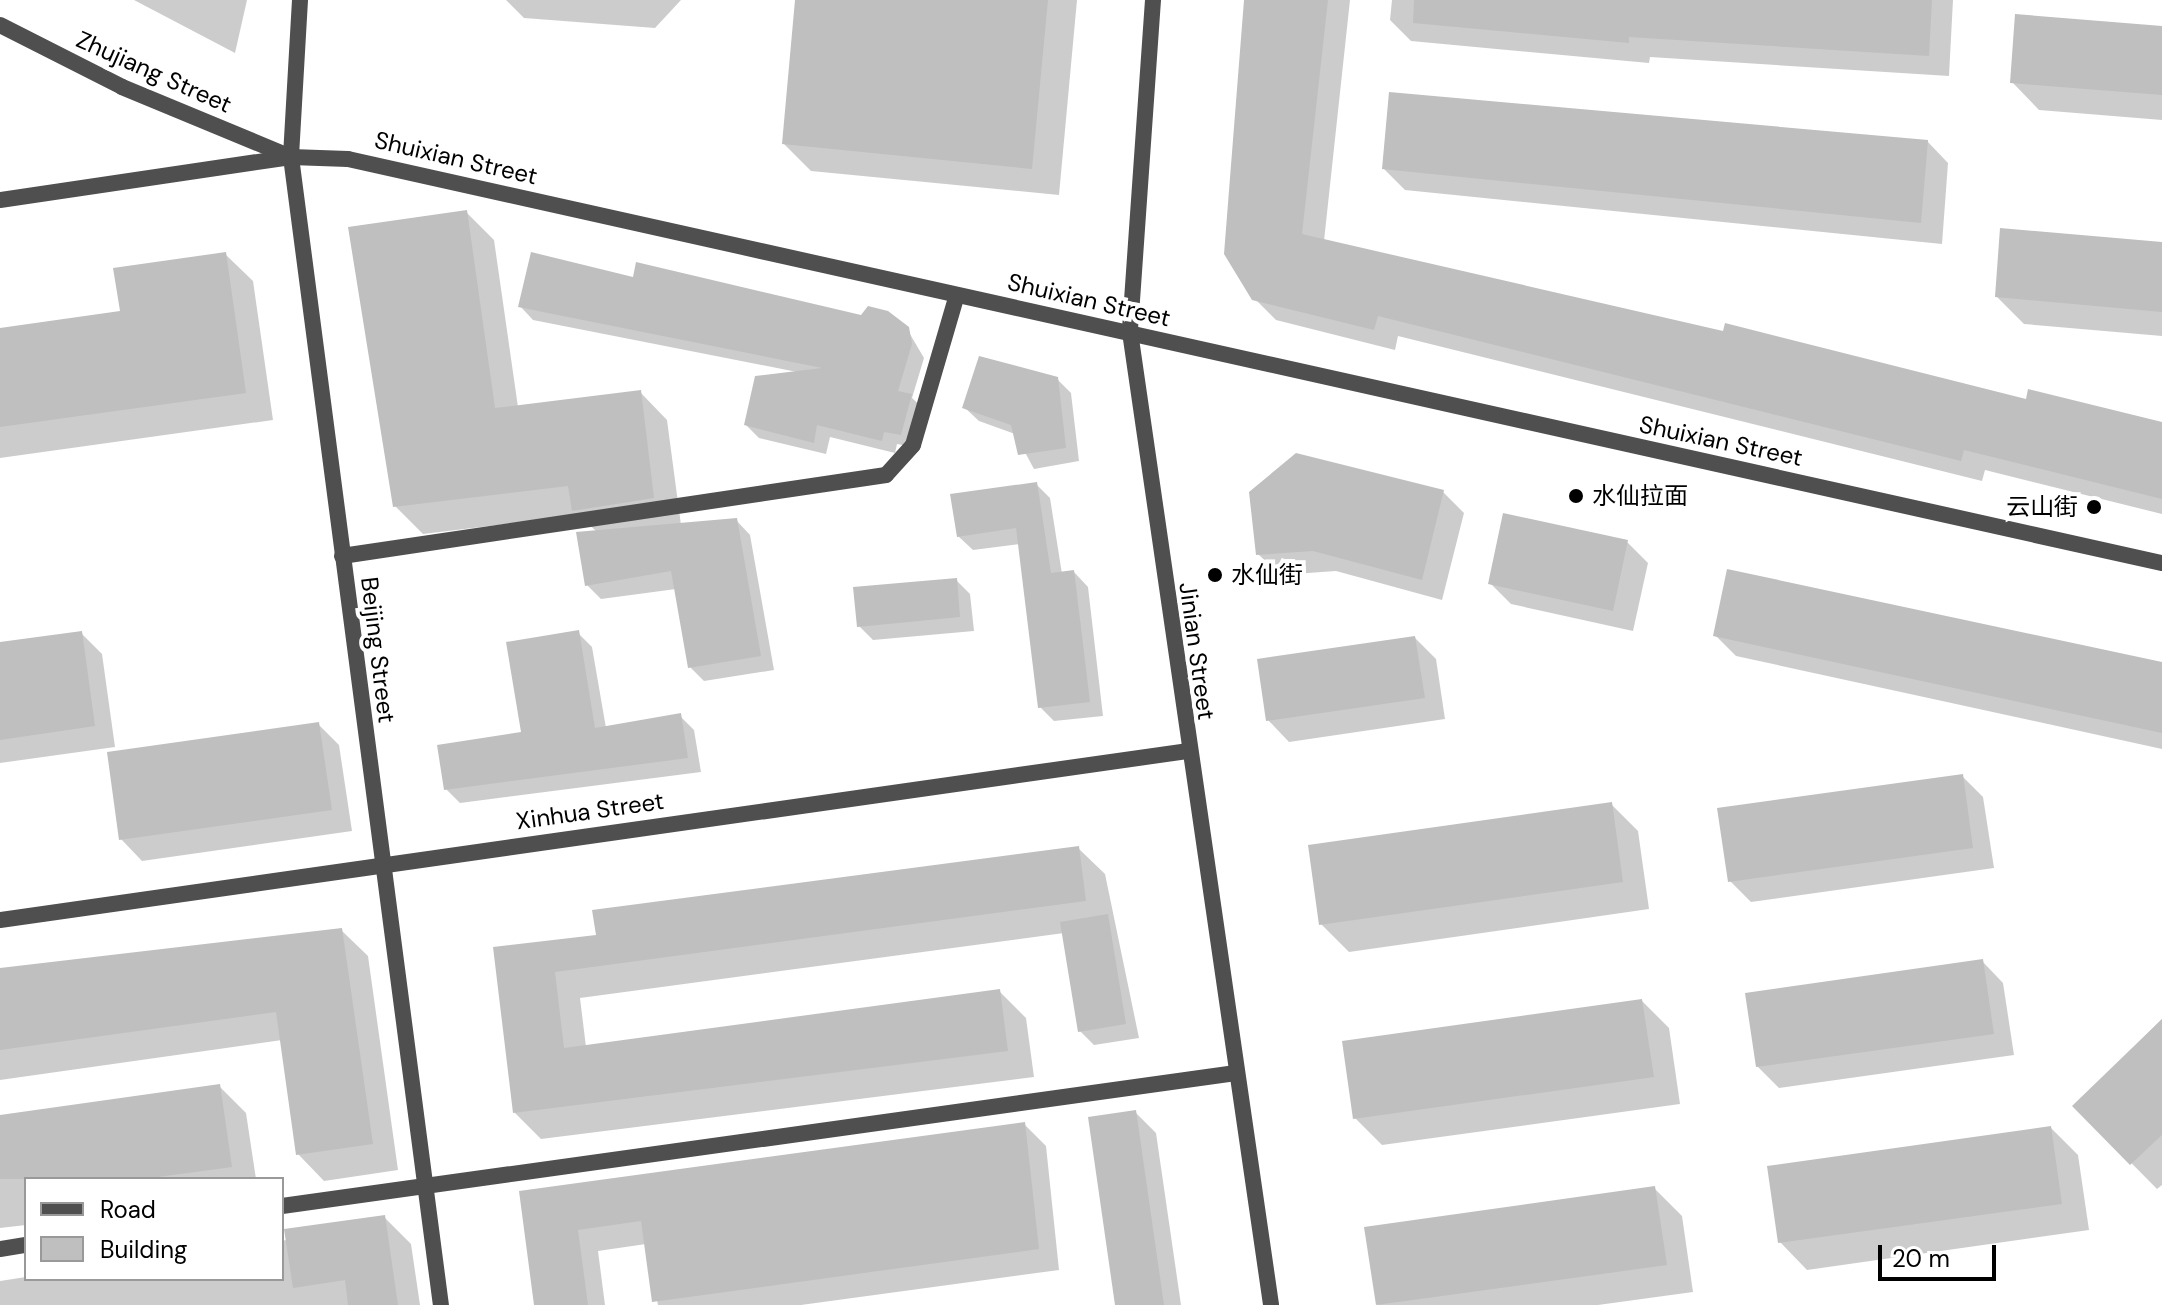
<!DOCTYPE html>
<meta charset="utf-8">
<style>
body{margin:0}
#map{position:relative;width:2162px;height:1305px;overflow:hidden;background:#fff;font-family:"DM Sans","Noto Sans SC",sans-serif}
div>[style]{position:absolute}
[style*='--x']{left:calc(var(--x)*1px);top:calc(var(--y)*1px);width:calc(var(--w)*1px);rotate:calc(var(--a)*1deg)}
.shadow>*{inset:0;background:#0003}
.building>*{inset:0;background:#bfbfbf}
.minor>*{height:16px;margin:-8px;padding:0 8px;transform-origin:8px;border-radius:8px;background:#4f4f4f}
.tertiary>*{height:16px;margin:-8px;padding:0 8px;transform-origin:8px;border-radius:8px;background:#4f4f4f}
.dots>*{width:22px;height:22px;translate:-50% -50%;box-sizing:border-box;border:4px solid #fff;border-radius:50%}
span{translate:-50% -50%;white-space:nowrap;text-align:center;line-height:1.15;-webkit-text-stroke:8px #fff;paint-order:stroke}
.street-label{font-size:24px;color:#000}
.poi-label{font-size:24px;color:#000}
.left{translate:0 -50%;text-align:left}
.right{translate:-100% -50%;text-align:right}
.legend{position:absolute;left:24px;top:1177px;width:260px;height:104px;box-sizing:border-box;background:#fff;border:2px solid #999;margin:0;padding:10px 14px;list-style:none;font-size:24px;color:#000}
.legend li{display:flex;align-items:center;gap:16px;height:40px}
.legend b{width:40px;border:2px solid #999}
.scale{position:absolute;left:1878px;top:1245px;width:118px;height:36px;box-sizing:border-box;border:4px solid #000;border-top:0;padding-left:10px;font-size:24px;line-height:28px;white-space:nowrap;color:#000;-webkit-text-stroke:6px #fff;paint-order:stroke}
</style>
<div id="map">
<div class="shadow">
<i style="clip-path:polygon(134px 0,247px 0,235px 53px)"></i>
<i style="clip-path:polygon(506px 0,681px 0,655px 28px,524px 18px)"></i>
<i style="clip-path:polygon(797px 0,1077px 0,1059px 195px,811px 171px,784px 144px)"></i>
<i style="clip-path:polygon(1247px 0,1350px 0,1324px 241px,2027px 401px,2162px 424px,2162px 514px,1985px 470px,1982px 481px,1398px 336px,1395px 350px,1276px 320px,1254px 298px)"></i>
<i style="clip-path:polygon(1392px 0,1953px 0,1949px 76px,1650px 57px,1649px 63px,1411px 41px,1390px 20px)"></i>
<i style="clip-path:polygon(2162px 28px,2162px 120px,2039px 110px,2012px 82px)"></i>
<i style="clip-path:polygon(1927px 141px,1948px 163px,1942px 244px,1405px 190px,1384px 169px)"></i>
<i style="clip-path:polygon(466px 212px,494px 240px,518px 407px,640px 392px,667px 420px,681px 525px,736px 520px,750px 535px,774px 670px,704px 681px,690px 667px,676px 589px,601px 599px,587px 585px,597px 532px,579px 515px,423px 534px,395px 506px)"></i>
<i style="clip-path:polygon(2162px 244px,2162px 336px,2024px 324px,1997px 297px)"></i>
<i style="clip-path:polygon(225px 254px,253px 281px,273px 420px,0 458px,0 330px,122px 313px)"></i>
<i style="clip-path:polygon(634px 279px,907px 329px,924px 358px,912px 398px,924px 409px,914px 447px,897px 444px,895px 453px,830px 437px,826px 454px,759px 438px,746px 425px,797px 372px,533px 320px,520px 306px)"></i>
<i style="clip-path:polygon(1057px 379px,1071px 393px,1079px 461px,1034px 469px,1015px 434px,979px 421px,964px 407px)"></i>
<i style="clip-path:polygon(1036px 484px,1050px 498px,1062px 574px,1074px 572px,1088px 587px,1103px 716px,1054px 721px,1040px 707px,1020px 544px,973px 550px,958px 536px)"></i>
<i style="clip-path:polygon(1443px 492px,1464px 513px,1442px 600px,1336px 571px,1280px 575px,1258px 554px)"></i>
<i style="clip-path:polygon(1627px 542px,1648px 563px,1633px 631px,1511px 604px,1490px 583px)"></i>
<i style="clip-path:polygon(956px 580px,970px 594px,974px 631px,873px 640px,859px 626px)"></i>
<i style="clip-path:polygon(81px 633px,102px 654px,115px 747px,0 763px,0 644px)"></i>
<i style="clip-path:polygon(578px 633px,592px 647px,606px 728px,680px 716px,694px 730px,701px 772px,460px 803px,446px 789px,524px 734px)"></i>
<i style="clip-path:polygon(1715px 635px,2162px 664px,2162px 749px,1736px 656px)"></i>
<i style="clip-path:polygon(1415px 638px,1436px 659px,1445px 719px,1289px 742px,1268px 720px)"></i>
<i style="clip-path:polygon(318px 724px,339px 745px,352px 831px,142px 861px,121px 839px)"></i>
<i style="clip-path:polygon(1962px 776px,1983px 797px,1994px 868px,1751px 902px,1730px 881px)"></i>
<i style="clip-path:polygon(1611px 804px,1638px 831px,1649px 909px,1349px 952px,1321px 924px)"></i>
<i style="clip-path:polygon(1078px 848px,1105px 874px,1139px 1038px,1094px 1045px,1080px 1031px,1064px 933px,580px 998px,586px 1047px,999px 991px,1026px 1018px,1034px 1077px,541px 1139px,515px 1113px,495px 949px,598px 937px)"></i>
<i style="clip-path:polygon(341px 930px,368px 956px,398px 1170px,324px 1181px,298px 1154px,282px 1040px,0 1080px,0 971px)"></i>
<i style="clip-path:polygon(1982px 961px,2003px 983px,2014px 1055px,1779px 1088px,1757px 1066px)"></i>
<i style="clip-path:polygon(1642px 1001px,1669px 1028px,1680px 1104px,1382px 1145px,1355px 1118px)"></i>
<i style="clip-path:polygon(2162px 1019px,2162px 1185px,2157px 1189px,2075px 1106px)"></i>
<i style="clip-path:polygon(220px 1087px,246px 1113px,256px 1179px,26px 1179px,26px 1225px,0 1228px,0 1117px)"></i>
<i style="clip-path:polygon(1135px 1112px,1156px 1133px,1181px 1305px,1117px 1305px)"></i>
<i style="clip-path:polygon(1024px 1124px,1046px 1146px,1059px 1270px,801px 1305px,658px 1305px,646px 1244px,598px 1251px,605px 1305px,536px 1305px,521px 1193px)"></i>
<i style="clip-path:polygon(2051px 1128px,2078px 1155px,2089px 1230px,1807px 1270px,1780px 1242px)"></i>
<i style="clip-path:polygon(1654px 1188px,1682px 1216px,1693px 1292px,1598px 1305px,1378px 1305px,1367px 1229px)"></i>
<i style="clip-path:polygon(384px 1217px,411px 1244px,420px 1305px,0 1305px,0 1281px,26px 1277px,282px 1279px,282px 1241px)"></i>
</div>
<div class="building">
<i style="clip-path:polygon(795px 0,1048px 0,1032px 169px,782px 144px)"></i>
<i style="clip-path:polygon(1244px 0,1328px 0,1302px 234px,1723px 331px,1725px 323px,2026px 399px,2028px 389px,2162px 422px,2162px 499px,1964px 450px,1961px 461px,1378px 316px,1374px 330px,1252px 300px,1224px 254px)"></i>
<i style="clip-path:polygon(1414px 0,1932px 0,1929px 56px,1629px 37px,1629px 43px,1413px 23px)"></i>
<i style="clip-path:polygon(2015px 14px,2162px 26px,2162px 95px,2010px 83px)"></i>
<i style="clip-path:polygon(1389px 92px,1928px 140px,1921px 223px,1382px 169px)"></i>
<i style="clip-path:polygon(467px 210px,495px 408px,641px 390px,654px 498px,572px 511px,568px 486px,393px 507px,348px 227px)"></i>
<i style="clip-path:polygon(2000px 228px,2162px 242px,2162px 312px,1995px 297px)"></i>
<i style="clip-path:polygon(226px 252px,246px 393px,0 427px,0 328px,120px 311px,113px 268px)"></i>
<i style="clip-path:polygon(531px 252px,633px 277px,636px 262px,861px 315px,868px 306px,888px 311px,909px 327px,912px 344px,898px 391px,912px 394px,901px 435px,884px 432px,882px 441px,817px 425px,814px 443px,744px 425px,755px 376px,822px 368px,518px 307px)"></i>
<i style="clip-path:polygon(979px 356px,1058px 377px,1066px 448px,1018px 455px,1011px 425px,962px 408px)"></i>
<i style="clip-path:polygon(1296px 453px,1444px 490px,1422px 580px,1313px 551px,1256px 555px,1249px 492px)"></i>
<i style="clip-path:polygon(1037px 482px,1051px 573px,1074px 570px,1090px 702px,1038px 708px,1016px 528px,957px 537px,950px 494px)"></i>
<i style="clip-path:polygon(1503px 513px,1628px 540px,1613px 611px,1488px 584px)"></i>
<i style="clip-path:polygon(737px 518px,761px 656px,688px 668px,671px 571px,585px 586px,576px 532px)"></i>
<i style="clip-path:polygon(1727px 569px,2162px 662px,2162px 733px,1713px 636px)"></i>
<i style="clip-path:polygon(957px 578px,960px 617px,857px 627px,853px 587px)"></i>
<i style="clip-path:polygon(579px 630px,595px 728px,681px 713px,688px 758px,444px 790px,437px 745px,521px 732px,506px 642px)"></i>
<i style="clip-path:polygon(82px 631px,95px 726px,0 740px,0 642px)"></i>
<i style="clip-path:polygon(1415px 636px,1425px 698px,1266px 721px,1257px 659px)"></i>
<i style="clip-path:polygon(319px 722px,332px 810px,119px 840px,107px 752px)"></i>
<i style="clip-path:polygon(1963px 774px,1973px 848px,1728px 882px,1717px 808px)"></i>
<i style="clip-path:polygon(1612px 802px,1623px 882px,1319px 925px,1308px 845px)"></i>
<i style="clip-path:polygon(1079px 846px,1086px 901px,555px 972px,564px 1048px,1000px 989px,1008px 1051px,513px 1113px,493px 947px,596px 935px,592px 910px)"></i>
<i style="clip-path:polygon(1108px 914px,1126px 1024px,1078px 1032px,1060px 922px)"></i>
<i style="clip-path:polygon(342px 928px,373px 1144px,296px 1155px,276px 1012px,0 1050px,0 968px)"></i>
<i style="clip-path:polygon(1983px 959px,1994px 1034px,1756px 1067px,1745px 993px)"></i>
<i style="clip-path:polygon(1642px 999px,1654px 1077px,1353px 1119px,1342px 1041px)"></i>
<i style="clip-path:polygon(2162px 1019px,2162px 1135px,2130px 1165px,2072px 1106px)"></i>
<i style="clip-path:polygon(220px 1084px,232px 1167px,143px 1179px,0 1179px,0 1115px)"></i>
<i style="clip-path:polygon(1136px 1110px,1164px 1305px,1115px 1305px,1088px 1117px)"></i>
<i style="clip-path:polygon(1025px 1122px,1039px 1249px,652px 1302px,641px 1221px,578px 1230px,588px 1305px,534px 1305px,519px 1191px)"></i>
<i style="clip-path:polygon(2051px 1126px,2062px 1204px,1778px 1243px,1767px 1166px)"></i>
<i style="clip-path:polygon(1655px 1186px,1667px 1265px,1376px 1305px,1364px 1227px)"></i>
<i style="clip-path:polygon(385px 1215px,398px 1305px,348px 1305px,345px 1280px,293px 1288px,284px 1229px)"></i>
</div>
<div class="minor">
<i style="--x:1153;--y:0;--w:333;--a:94"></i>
<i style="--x:1130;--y:332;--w:983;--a:81.75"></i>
<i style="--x:0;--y:200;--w:294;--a:-8.4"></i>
<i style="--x:342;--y:556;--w:550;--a:-8.47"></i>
<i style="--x:886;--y:475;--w:40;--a:-48"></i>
<i style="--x:913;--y:445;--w:156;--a:-73.7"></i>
<i style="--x:0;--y:920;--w:1199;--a:-8.1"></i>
<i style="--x:282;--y:1206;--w:963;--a:-7.94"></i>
<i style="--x:0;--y:1249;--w:26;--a:-9"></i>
</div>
<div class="tertiary">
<i style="--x:300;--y:0;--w:157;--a:93.3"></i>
<i style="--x:291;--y:157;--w:1158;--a:82.56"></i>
<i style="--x:0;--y:25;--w:137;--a:26.9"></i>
<i style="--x:122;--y:87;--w:183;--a:22.5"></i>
<i style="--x:291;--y:157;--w:57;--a:2"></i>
<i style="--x:348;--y:159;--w:1858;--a:12.56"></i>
</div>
<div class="dots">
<i style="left:1576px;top:496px;background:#000"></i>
<i style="left:2094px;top:507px;background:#000"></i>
<i style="left:1215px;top:575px;background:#000"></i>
</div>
<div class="street-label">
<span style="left:154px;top:72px;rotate:24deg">Zhujiang Street</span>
<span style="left:456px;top:158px;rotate:13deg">Shuixian Street</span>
<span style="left:1089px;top:300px;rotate:13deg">Shuixian Street</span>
<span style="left:1721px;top:441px;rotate:12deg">Shuixian Street</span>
<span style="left:378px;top:650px;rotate:83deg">Beijing Street</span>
<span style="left:1197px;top:651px;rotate:82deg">Jinian Street</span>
<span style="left:590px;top:811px;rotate:-8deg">Xinhua Street</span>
</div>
<div class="poi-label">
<span class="left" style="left:1592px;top:496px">水仙拉面</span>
<span class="right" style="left:2078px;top:507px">云山街</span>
<span class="left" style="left:1231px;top:575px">水仙街</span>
</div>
<ul class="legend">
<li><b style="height:10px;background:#4f4f4f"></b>Road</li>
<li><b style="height:22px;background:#bfbfbf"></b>Building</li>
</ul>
<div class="scale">20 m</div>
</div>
